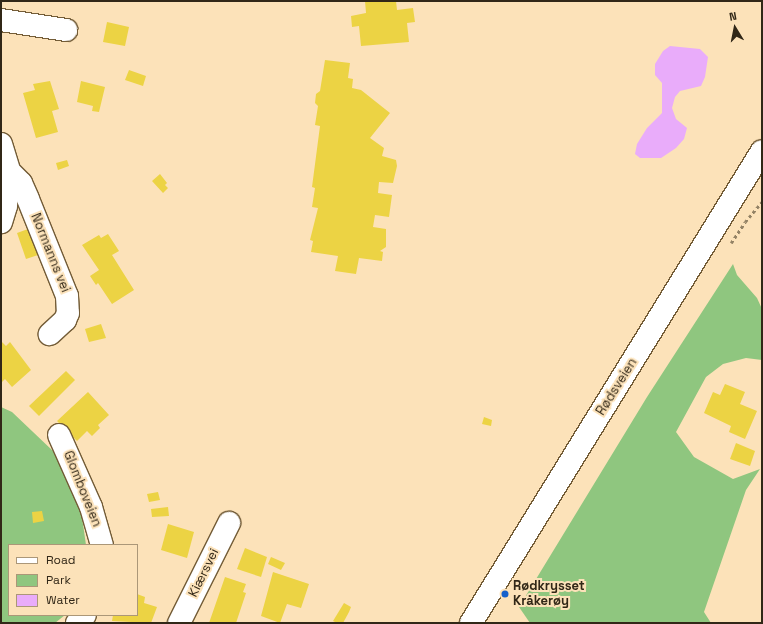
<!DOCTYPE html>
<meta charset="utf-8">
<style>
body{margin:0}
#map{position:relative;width:763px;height:624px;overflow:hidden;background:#fce2b9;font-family:"Space Grotesk",sans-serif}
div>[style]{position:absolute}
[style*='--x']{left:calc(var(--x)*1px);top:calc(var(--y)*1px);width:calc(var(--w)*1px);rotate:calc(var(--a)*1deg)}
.green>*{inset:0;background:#8fc67f}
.water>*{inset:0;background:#e9acfa}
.building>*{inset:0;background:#ecd344}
.path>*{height:2.5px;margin-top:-1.25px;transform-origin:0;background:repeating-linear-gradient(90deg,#938265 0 3px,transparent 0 6px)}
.roads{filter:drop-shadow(1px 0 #735c37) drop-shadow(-1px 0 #735c37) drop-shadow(0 1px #735c37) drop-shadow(0 -1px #735c37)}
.minor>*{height:22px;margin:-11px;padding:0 11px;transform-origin:11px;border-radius:11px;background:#fff}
.dots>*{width:11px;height:11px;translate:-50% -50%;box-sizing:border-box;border:2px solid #fce2b9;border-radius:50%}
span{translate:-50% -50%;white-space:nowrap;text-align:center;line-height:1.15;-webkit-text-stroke:4px #fce2b9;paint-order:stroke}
.street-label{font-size:13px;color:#312717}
.poi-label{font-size:13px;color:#312717;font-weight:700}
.left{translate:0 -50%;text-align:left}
.frame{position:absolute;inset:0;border:2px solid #312717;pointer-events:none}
.legend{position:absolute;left:8px;top:544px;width:130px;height:72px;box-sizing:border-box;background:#fce2b9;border:1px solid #ab9778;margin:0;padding:5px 7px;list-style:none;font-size:12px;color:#312717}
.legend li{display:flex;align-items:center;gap:8px;height:20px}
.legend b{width:20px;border:1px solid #ab9778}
.north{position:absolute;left:715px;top:8px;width:40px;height:40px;-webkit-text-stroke:3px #fce2b9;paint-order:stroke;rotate:350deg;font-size:11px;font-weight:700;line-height:16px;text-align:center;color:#312717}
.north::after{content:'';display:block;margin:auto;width:14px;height:18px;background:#312717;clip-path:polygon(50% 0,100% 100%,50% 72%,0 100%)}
</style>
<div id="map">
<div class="green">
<i style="clip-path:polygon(733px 264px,737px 275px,757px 298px,762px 309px,762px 360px,746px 358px,723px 364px,706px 377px,676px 432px,694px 457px,733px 479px,760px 469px,746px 490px,704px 612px,711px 623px,530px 623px,519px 607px,647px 397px)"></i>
<i style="clip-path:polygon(1px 407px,12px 412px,53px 451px,81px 510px,86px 545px,9px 545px,9px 615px,65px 615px,55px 623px,1px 623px)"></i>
</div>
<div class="water">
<i style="clip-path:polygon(670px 46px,700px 49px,708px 57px,705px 77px,701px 86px,680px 91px,675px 97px,672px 108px,676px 119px,687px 128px,684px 139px,676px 148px,661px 158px,640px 158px,635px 154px,637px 144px,647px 128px,662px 113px,662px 83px,655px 75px,655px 64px,663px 51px)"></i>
</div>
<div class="building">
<i style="clip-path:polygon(365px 1px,396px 1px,397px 10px,413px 8px,415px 22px,407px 23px,409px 42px,361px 46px,359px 26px,352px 27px,351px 16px,366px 13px)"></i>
<i style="clip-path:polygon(107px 22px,129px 27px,125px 46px,103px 42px)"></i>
<i style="clip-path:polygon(325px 60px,350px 63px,348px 78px,353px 79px,352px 88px,361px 90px,390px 113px,370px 138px,384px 148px,382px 156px,396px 160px,397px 166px,393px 183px,379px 182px,378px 193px,392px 195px,389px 217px,375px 215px,373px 227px,386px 229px,386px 247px,380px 251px,383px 252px,382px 261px,359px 258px,356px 274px,335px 271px,338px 256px,311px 252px,313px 241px,310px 240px,318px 208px,312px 207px,315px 188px,312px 187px,320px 126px,315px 125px,318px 106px,315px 103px,316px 94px,320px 91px)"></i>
<i style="clip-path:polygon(129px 70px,146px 76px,143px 86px,125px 80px)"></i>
<i style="clip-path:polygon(50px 81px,59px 109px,52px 111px,58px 132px,36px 138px,23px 93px,35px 90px,33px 84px)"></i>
<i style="clip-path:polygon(81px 81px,105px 87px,99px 112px,92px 111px,93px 106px,77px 102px)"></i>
<i style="clip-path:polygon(67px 160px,69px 166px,58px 170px,56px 163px)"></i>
<i style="clip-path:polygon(160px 174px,167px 183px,165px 185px,168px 188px,163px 193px,152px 181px)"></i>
<i style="clip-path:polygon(28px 229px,38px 255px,26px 259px,17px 233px)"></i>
<i style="clip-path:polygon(108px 234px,119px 251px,112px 255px,134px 290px,112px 304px,98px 283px,96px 285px,90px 276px,99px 270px,82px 245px,99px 235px,101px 238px)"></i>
<i style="clip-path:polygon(101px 324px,106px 338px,89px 342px,85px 329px)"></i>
<i style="clip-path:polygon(1px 341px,6px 346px,10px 342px,31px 370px,12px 387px,5px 379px,1px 383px)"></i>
<i style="clip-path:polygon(66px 371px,75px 380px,39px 416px,29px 406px)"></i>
<i style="clip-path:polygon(725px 384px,745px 392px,740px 404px,757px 411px,745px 439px,729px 432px,731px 426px,704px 413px,713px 392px,720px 395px)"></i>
<i style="clip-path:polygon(88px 392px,109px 415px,98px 425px,100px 428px,92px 436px,87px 431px,77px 441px,57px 421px)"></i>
<i style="clip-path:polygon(484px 417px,492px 420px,491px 426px,482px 424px)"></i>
<i style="clip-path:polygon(736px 443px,755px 451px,750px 466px,730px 459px)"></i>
<i style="clip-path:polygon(158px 492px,160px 500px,149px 502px,147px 494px)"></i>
<i style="clip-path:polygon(168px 507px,169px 516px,152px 517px,151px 509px)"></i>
<i style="clip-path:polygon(42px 511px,44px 521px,33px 523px,32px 512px)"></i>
<i style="clip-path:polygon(168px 524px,194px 532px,187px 558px,161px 550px)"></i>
<i style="clip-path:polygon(245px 548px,267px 557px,261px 577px,237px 569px)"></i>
<i style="clip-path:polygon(271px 557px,285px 563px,281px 570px,268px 564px)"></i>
<i style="clip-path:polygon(273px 572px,309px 584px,301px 608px,287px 604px,280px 623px,261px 616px)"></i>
<i style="clip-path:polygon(225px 577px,246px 584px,243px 592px,246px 593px,236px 623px,209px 623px)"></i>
<i style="clip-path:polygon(137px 594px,145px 597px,144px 603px,157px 607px,151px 623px,112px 621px,113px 615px,137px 615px)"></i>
<i style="clip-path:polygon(344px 603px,351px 607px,349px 612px,343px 623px,337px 623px,333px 621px)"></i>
</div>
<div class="path">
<i style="--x:731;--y:243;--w:25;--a:-56"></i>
<i style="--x:745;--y:222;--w:26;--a:-50"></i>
</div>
<div class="roads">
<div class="minor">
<i style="--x:1;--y:20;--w:66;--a:8.7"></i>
<i style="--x:1;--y:144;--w:28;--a:73"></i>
<i style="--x:9;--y:171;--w:35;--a:95"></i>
<i style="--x:6;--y:206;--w:17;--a:107"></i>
<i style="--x:9;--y:171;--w:17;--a:45"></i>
<i style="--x:21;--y:183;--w:17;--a:66"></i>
<i style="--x:28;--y:199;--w:105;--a:68.1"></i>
<i style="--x:67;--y:296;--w:17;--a:87"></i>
<i style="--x:68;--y:313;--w:8;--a:113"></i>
<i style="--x:65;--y:320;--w:21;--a:137"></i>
<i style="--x:59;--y:435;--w:79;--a:66"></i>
<i style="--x:91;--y:507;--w:40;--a:74"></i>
<i style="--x:77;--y:623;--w:11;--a:-45"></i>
<i style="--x:179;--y:623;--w:112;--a:-63.4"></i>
<i style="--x:471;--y:623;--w:554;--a:-58.35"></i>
</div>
</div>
<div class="dots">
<i style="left:505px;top:594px;background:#1560cb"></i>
</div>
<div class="street-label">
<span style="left:50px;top:253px;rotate:68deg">Normanns vei</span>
<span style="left:617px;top:387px;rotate:-58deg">Rødsveien</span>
<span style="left:82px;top:489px;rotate:68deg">Glomboveien</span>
<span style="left:204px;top:573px;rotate:-64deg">Kiærsvei</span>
</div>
<div class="poi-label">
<span class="left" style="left:513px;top:594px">Rødkrysset<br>Kråkerøy</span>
</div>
<div class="frame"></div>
<ul class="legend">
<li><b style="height:5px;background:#fff"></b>Road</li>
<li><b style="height:11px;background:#8fc67f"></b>Park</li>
<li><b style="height:11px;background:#e9acfa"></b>Water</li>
</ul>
<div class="north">N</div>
</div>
